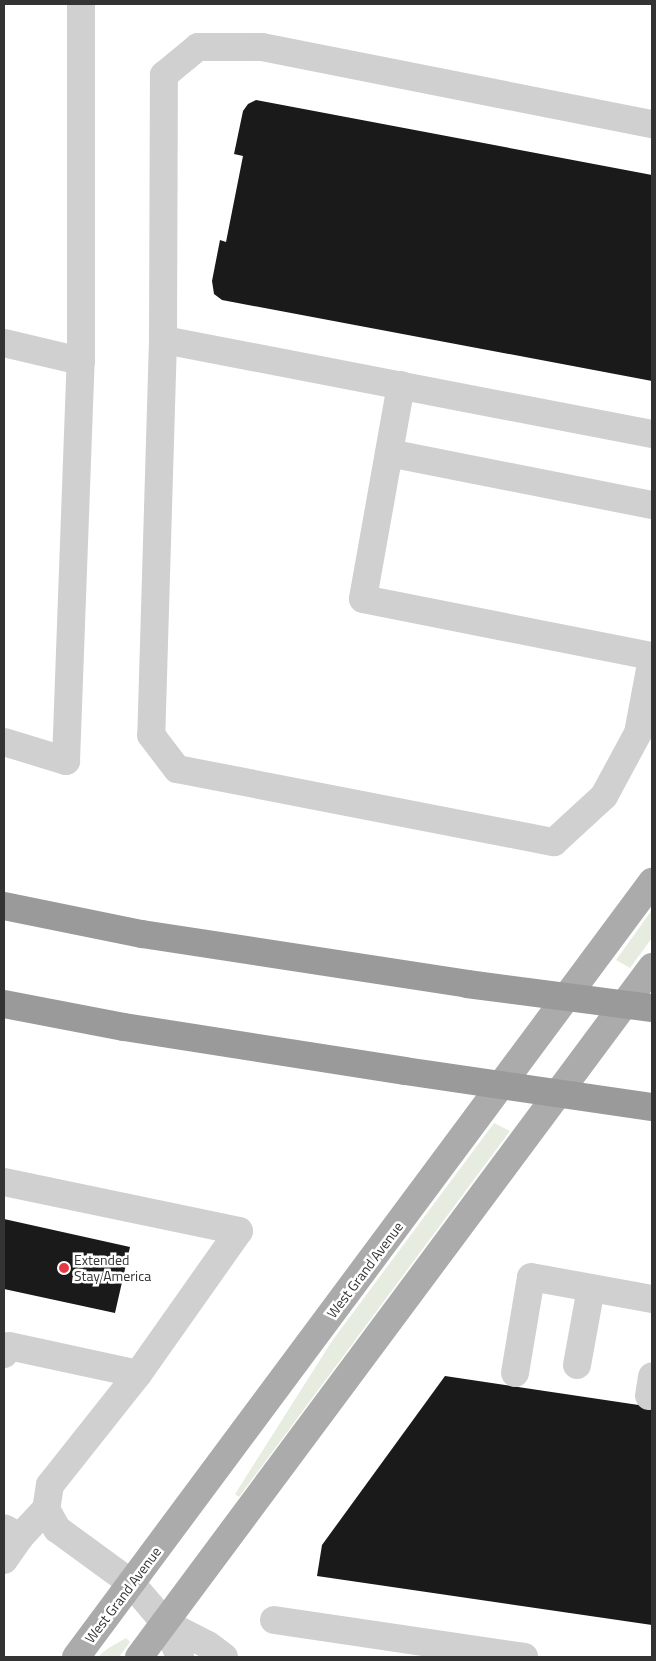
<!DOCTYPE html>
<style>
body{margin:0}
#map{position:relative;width:656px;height:1661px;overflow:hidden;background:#fff;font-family:"Titillium Web",sans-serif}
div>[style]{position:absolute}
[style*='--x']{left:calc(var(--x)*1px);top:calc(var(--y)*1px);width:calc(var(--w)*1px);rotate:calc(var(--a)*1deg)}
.green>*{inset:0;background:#e6ecdf}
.building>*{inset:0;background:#1a1a1a}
.minor>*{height:28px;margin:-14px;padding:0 14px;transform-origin:14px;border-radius:14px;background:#d0d0d0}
.major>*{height:28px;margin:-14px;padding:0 14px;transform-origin:14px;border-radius:14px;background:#ababab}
.highway>*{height:28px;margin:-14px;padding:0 14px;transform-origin:14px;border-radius:14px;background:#9a9a9a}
.highway-bridge>*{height:28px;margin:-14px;padding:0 14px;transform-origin:14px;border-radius:14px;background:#9a9a9a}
.dots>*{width:14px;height:14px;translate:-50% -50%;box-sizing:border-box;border:2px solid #fff;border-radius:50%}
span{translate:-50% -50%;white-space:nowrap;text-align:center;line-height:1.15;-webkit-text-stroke:5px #fff;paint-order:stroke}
.poi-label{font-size:14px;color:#333}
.left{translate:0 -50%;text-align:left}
.street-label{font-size:14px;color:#333}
.frame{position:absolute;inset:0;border:5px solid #333;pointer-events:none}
</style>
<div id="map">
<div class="green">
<i style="clip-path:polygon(652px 910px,652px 938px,630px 968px,616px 960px)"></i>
<i style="clip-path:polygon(494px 1123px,510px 1131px,239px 1497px,235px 1494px,332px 1341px)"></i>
<i style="clip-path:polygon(126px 1638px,130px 1642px,119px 1657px,98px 1657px,107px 1649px)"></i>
</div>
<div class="building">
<i style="clip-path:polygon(256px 100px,652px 175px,652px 381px,222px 300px,214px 294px,212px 281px,220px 240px,226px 242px,243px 156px,234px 154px,243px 111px,248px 104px)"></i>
<i style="clip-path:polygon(4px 1219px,130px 1247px,115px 1313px,4px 1289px)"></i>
<i style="clip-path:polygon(445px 1376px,652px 1407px,652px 1625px,317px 1576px,322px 1545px)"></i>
</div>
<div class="minor">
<i style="--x:163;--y:340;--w:265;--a:-89.8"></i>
<i style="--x:164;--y:75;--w:44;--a:-39.5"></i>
<i style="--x:198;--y:47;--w:64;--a:0"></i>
<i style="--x:262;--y:47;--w:398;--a:11.2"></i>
<i style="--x:4;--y:343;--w:79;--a:13.2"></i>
<i style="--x:401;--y:385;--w:217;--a:100.1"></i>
<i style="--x:363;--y:599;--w:295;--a:11.2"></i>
<i style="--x:652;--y:434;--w:498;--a:-169.1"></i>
<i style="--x:163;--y:340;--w:395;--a:91.7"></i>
<i style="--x:151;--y:735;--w:43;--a:52.6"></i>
<i style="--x:177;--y:769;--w:384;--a:11"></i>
<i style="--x:554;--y:842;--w:68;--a:-42.6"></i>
<i style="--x:604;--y:796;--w:72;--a:-61.6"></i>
<i style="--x:638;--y:733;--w:75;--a:-79.3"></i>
<i style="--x:389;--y:453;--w:268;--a:11.2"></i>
<i style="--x:4;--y:742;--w:65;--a:17"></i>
<i style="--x:66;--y:761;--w:400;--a:-87.9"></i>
<i style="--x:81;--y:361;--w:357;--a:-90"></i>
<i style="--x:4;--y:1182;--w:240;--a:11.8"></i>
<i style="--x:239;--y:1231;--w:175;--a:125.2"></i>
<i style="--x:138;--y:1374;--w:142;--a:128.4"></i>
<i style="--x:50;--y:1485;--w:24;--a:99"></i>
<i style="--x:46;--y:1509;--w:38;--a:133"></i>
<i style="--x:20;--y:1537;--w:18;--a:-151"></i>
<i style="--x:4;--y:1354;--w:9;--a:-58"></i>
<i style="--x:9;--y:1346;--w:132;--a:12.2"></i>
<i style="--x:577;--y:1365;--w:78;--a:-79.7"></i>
<i style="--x:515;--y:1373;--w:97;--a:-80.5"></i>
<i style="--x:531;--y:1277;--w:123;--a:10.3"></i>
<i style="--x:649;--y:1396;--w:20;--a:-81"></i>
<i style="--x:46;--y:1509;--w:23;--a:61"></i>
<i style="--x:57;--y:1529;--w:92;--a:36.1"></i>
<i style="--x:131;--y:1583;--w:52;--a:49.6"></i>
<i style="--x:165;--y:1623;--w:37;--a:66"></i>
<i style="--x:4;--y:1560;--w:28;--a:-55"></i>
<i style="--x:274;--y:1620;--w:253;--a:8.4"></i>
<i style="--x:165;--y:1623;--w:48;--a:27.1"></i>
<i style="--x:208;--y:1645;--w:20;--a:37"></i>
</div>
<div class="major">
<i style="--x:76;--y:1657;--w:966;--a:-53.38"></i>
<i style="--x:139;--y:1657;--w:860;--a:-53.37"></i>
</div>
<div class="highway">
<i style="--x:4;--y:906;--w:141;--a:11.5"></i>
<i style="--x:142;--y:934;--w:329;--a:8.7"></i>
<i style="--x:4;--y:1004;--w:122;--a:10.9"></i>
<i style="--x:124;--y:1027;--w:284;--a:8.9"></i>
</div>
<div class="highway-bridge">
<i style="--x:467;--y:984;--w:187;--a:7.4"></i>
<i style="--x:405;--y:1071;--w:250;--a:8.3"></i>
</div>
<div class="dots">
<i style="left:64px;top:1268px;background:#e63946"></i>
</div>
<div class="poi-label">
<span class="left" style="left:74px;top:1268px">Extended<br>Stay America</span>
</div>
<div class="street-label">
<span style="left:365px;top:1270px;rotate:-53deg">West Grand Avenue</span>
<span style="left:123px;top:1595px;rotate:-53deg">West Grand Avenue</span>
</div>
<div class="frame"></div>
</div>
